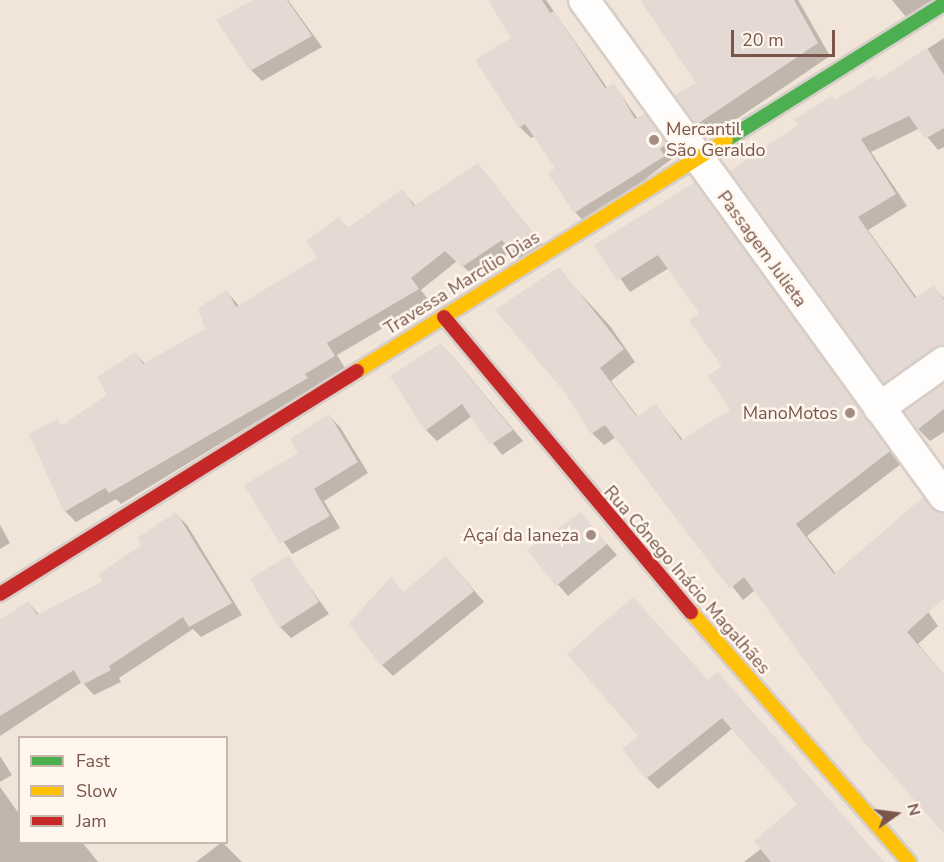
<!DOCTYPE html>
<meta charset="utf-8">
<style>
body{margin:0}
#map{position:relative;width:944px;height:862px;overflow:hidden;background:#f8f2ec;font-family:"Nunito Sans",sans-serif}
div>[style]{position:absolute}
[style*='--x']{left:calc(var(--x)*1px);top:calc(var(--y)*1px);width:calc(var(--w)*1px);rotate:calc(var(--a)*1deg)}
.residential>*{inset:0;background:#f1e4d9}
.shadow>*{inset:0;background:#0003}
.building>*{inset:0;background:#e5dad3}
.roads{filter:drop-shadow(2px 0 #d7cec8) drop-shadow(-2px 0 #d7cec8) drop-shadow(0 2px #d7cec8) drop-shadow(0 -2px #d7cec8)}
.street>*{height:30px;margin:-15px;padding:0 15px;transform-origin:15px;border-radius:15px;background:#fefdfc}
.fast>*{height:14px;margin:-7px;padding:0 7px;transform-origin:7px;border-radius:7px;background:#4caf50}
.slow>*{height:14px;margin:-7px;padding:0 7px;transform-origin:7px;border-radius:7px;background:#ffc107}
.jam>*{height:14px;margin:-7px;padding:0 7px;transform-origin:7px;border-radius:7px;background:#c62828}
.dots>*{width:16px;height:16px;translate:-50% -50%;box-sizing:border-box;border:3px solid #fff7ee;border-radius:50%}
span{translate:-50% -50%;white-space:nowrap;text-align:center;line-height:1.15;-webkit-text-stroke:5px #fff7ee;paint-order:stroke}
.poi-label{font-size:18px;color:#78564a}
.left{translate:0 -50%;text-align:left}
.right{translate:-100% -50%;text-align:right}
.street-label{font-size:18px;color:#78564a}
.legend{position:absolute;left:18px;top:736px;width:210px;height:108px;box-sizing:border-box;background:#fff7ee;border:2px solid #c9b7ac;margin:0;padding:8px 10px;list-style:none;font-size:18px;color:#78564a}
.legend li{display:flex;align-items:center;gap:12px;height:30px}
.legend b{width:30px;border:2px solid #c9b7ac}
.north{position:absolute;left:866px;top:784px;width:60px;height:60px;-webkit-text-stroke:4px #fff7ee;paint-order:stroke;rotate:76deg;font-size:16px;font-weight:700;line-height:24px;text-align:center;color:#78564a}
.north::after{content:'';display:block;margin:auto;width:21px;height:27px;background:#78564a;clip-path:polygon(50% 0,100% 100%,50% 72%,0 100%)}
.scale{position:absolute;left:731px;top:30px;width:104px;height:27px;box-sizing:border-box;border:3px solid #78564a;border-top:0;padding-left:8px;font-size:18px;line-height:21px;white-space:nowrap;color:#78564a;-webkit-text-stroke:4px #fff7ee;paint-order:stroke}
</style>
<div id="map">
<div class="residential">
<i style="clip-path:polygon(evenodd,0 0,944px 0,944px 862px,0 862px,0 0,20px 738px,226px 738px,226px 842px,20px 842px,20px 738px)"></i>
</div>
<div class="shadow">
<i style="clip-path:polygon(256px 0,288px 0,322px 47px,262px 81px,251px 70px)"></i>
<i style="clip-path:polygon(490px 0,546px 0,608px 89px,614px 85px,638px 119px,645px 115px,677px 155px,586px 224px,575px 212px,557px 169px,535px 136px,531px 138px,520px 127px,513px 38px)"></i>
<i style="clip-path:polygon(643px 0,798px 0,830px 56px,710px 137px,697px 124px,698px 83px)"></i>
<i style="clip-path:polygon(892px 0,934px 0,906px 17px)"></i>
<i style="clip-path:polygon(944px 38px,944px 147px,938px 150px,920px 128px,871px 152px,907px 206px,868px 230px,917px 298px,933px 287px,944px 298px,944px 361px,897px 394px,885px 383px,835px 101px,879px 81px)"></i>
<i style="clip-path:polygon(478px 165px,546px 249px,524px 263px,512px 251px,475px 277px,457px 261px,421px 290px,429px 301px,337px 355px,345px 368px,121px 504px,116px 499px,76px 522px,65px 511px,57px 421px,63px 427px,109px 395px,136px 354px,145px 364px,206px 330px,227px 292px,240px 307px,319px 258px,339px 219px,349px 229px,403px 191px,416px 206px)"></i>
<i style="clip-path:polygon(695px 184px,901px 464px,807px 536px,836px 574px,937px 513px,944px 512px,944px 591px,926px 609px,938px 626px,918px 644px,944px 675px,944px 830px,755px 590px,743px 600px,616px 437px,604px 445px,592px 433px,558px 269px,610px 326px,635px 362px,611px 381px,638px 417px,656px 406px,683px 440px,732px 410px,724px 367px,701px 313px,669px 268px,630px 292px,596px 245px)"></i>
<i style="clip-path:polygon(441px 345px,452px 356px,523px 441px,502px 455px,472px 416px,437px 441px,426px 430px)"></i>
<i style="clip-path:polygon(944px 385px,944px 432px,930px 441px,918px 429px)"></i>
<i style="clip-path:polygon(329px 416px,340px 427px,368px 473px,324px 501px,340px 528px,292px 554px,246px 486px,300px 454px)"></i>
<i style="clip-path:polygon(176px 514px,187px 525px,242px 615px,201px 637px,193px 629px,119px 678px,121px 682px,94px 695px,82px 682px,0 736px,0 620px,28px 602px,40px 616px,105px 582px)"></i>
<i style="clip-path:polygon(580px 514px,617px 555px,568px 596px,529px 551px)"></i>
<i style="clip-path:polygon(0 525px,10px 543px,0 549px)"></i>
<i style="clip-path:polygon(288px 557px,329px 614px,291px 638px,280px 627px)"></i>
<i style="clip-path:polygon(457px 570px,484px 602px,393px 676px,382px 665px,391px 579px,404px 593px)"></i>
<i style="clip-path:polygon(708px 681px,884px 862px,744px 862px,762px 848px,800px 804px,733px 728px,658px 789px,647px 778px,624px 750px)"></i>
<i style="clip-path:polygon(0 756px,12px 775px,0 782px)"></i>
<i style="clip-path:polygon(0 787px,20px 815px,20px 842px,82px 842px,98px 862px,0 862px)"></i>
<i style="clip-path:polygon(222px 842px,242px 862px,196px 862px)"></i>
</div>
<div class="building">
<i style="clip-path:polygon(253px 0,287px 0,312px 36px,250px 71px,216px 20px)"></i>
<i style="clip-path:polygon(488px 0,542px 0,550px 13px,554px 11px,605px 88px,614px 83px,635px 119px,645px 113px,667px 144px,660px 149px,665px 156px,574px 213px,548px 173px,555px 168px,525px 124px,519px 128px,475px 60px,511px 38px)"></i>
<i style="clip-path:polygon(640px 0,794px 0,818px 43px,696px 125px,675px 95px,696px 83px)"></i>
<i style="clip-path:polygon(927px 48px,944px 75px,944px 128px,925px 139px,909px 116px,861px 139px,896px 194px,858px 217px,915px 298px,934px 285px,944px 300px,944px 345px,884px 384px,730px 171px,798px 125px,795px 119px,832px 96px,835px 100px,875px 75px,878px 80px)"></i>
<i style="clip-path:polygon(478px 163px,536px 237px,511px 252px,502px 240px,462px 267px,445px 251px,411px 278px,419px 289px,327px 343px,335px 356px,305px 374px,308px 378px,109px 493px,105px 488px,64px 512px,29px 434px,57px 419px,61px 426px,107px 395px,97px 377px,136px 352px,143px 364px,205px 329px,198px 308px,227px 290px,236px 307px,317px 258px,306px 241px,339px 217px,347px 228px,403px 189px,414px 206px)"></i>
<i style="clip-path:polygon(695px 182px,890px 451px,796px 524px,834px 574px,923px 497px,936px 511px,944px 513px,944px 598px,907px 632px,944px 675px,944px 834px,864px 742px,744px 577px,730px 589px,605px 425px,591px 434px,566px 394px,495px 310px,559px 267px,624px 349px,600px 368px,637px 417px,656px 404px,681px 440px,730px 410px,708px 376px,722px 366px,689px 321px,699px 313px,658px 255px,617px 281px,594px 245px)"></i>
<i style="clip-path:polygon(441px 343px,513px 430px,490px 445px,462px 404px,425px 431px,390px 376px)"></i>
<i style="clip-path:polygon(944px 383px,944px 409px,917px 430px,904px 411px)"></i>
<i style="clip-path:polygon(329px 414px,358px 462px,314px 489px,330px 516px,280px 544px,244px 485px,298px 453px,290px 439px)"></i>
<i style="clip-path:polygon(176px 512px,232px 603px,189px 627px,183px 617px,109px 666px,111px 670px,82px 685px,74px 670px,0 716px,0 620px,28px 601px,37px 615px,103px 581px,99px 574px,141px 545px,137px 538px)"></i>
<i style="clip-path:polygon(581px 512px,607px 544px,556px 586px,527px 550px)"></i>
<i style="clip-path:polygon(289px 555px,319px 602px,279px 628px,250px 579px)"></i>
<i style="clip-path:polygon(446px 556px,474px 591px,381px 666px,349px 623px,391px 577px,403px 592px)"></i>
<i style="clip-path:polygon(633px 597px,708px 680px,718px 672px,884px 862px,771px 862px,754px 841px,797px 804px,722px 718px,646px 779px,622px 749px,638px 736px,567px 654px)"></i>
</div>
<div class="roads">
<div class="street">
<i style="--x:584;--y:0;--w:613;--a:54.03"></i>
<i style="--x:879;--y:408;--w:80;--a:-35.3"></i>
</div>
<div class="fast">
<i style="--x:726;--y:140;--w:257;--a:-32"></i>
</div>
<div class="slow">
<i style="--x:357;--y:371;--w:435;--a:-32"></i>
<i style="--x:691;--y:612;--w:332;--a:48.9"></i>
</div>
<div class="jam">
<i style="--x:444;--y:317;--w:385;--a:50.1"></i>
<i style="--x:0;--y:594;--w:421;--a:-32"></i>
</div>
</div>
<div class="dots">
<i style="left:654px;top:140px;background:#a58d83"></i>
<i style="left:850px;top:413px;background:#a58d83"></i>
<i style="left:591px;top:535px;background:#a58d83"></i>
</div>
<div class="poi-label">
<span class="left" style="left:666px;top:140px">Mercantil<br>São Geraldo</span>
<span class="right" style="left:838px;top:413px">ManoMotos</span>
<span class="right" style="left:579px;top:535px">Açaí da Ianeza</span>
</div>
<div class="street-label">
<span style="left:762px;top:249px;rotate:54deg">Passagem Julieta</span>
<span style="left:462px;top:283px;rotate:-32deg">Travessa Marcílio Dias</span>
<span style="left:687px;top:580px;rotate:49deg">Rua Cônego Inácio Magalhães</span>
</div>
<ul class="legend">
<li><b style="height:8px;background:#4caf50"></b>Fast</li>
<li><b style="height:8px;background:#ffc107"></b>Slow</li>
<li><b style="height:8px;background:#c62828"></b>Jam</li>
</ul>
<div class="north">N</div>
<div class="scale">20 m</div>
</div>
